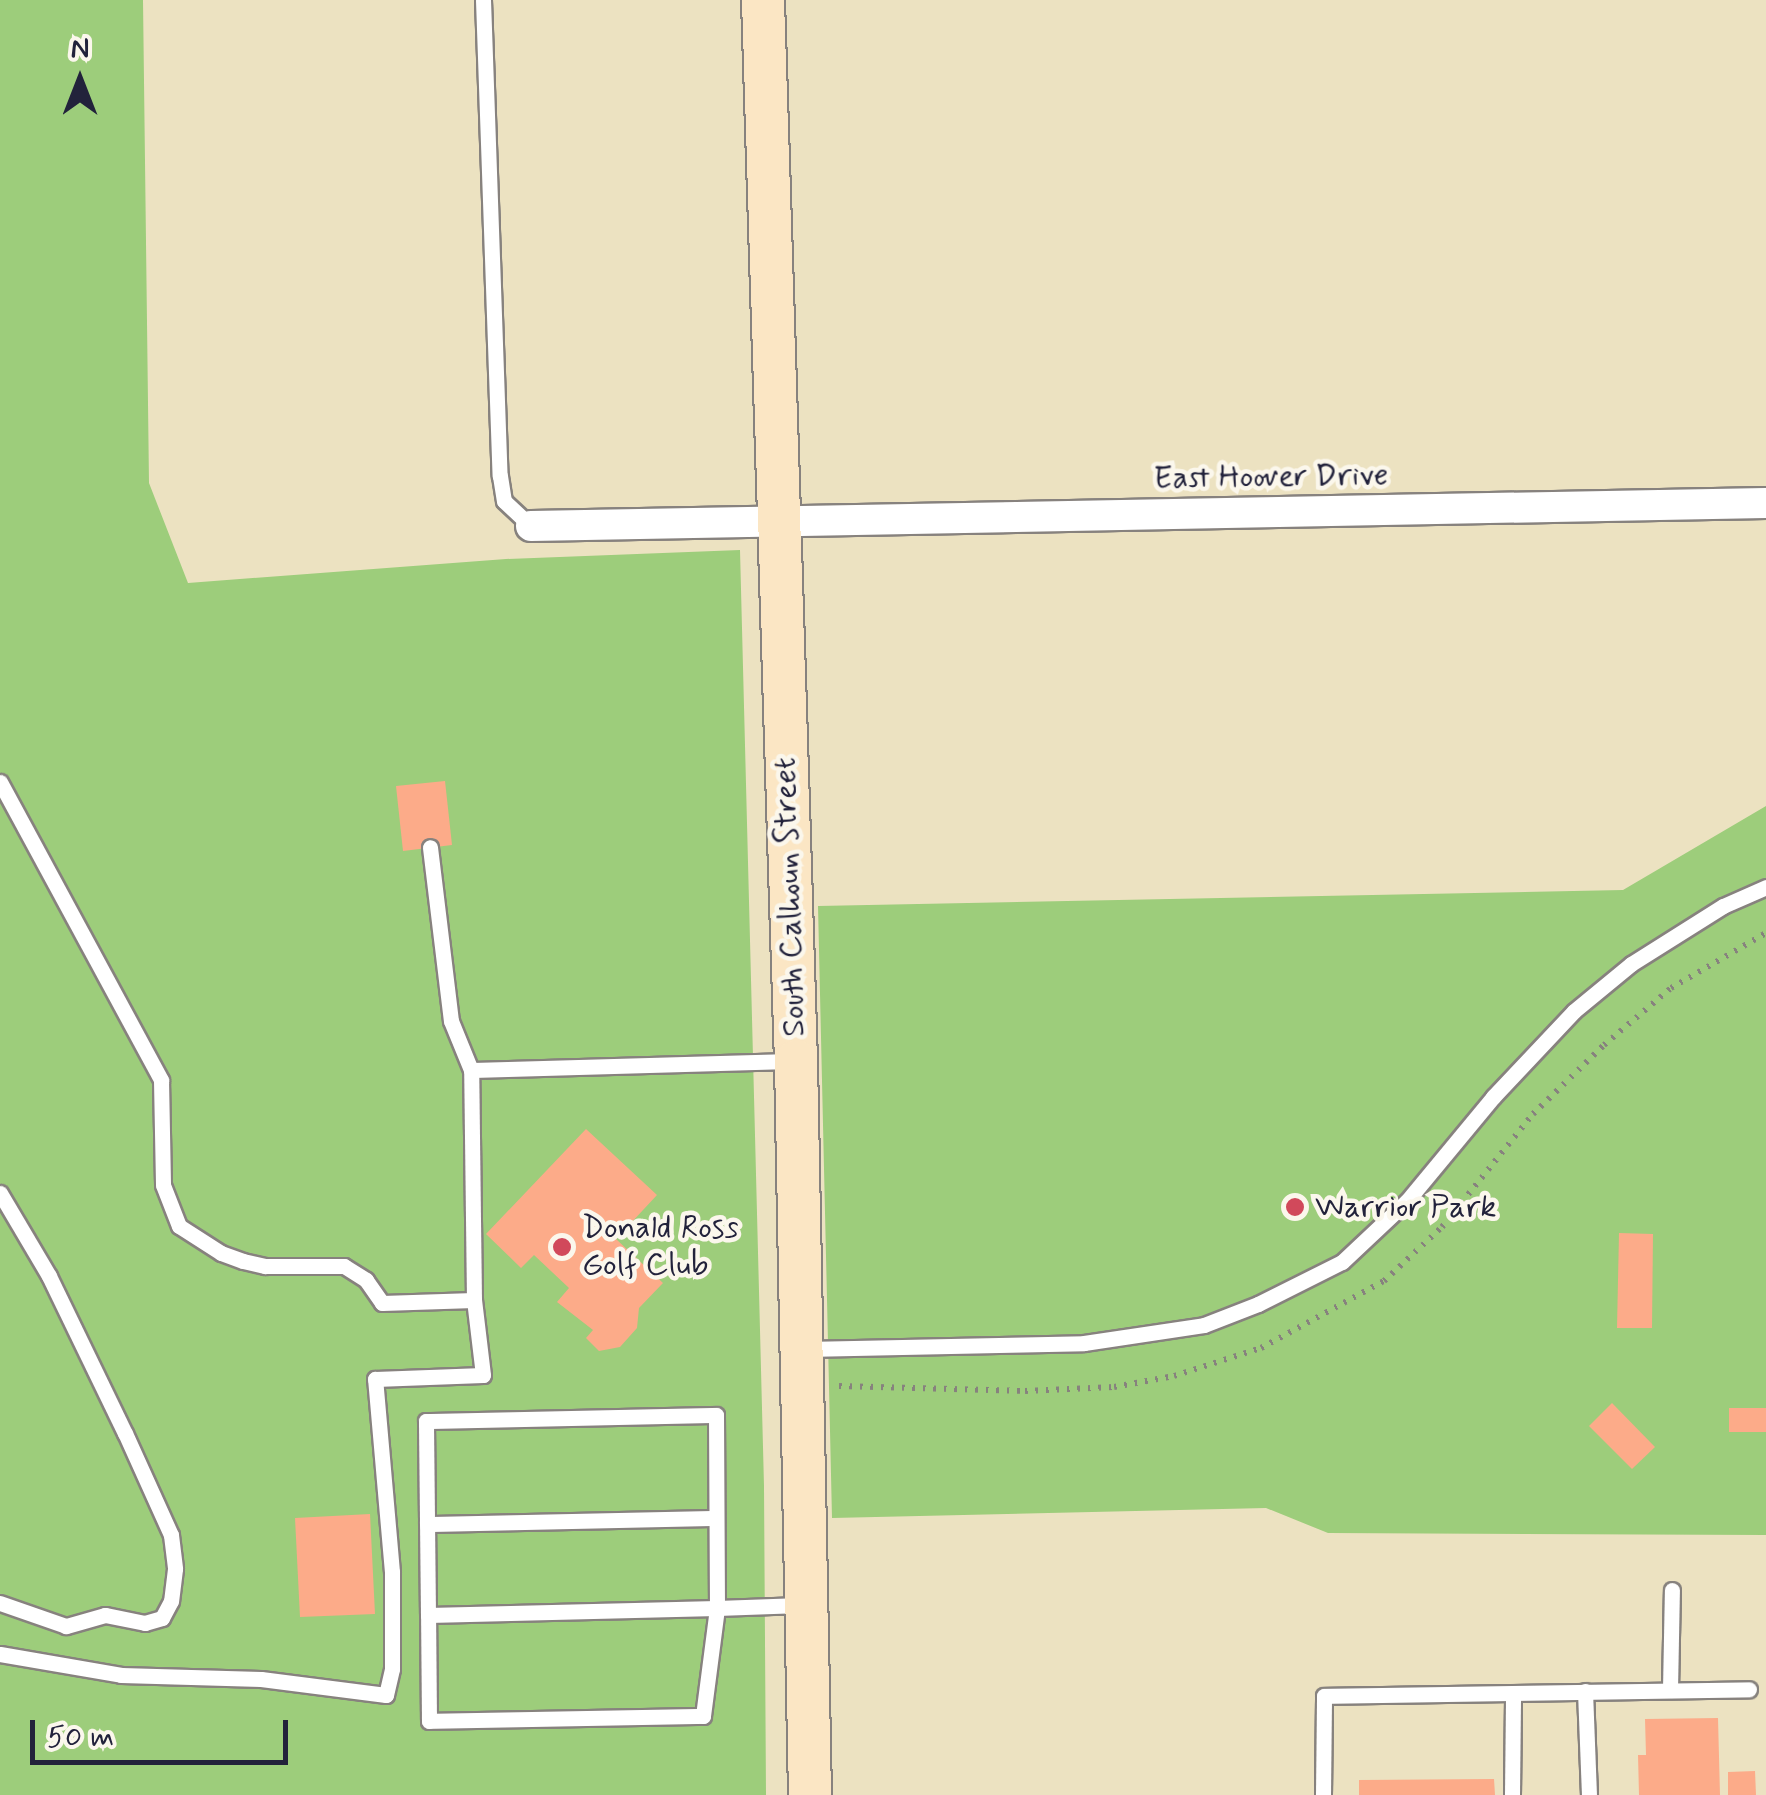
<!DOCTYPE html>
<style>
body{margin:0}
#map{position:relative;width:1766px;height:1795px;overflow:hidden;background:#ece2c1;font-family:Mynerve,sans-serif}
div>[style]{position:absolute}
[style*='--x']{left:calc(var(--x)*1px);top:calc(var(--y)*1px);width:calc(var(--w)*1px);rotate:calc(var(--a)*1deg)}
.green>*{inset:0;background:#9dcd7b}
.building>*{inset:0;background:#fcab89}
.path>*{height:6px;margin-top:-3px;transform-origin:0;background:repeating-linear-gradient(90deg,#87827e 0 2.5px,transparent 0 10.5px)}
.roads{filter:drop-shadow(2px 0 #87827e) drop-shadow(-2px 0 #87827e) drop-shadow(0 2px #87827e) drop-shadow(0 -2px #87827e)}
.lane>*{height:15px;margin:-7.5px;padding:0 7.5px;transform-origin:7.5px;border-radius:7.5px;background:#fff}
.street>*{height:30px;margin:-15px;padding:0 15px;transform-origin:15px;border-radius:15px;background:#fff}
.secondary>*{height:42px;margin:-21px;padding:0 21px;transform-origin:21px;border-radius:21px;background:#fbe6c4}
.dots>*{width:28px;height:28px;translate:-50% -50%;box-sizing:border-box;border:5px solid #fbf7ec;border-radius:50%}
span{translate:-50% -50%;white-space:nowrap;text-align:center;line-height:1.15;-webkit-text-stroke:9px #fbf7ec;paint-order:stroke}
.street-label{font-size:32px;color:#22223b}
.poi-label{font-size:32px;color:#22223b}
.left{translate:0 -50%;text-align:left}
.north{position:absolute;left:30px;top:30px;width:100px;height:100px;-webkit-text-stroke:8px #fbf7ec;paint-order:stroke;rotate:0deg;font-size:28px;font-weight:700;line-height:40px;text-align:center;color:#22223b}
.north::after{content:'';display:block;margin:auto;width:35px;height:45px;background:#22223b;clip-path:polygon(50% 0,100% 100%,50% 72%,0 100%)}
.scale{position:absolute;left:30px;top:1720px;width:258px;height:45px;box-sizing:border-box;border:5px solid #22223b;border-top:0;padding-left:12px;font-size:30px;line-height:35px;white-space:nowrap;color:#22223b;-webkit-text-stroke:8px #fbf7ec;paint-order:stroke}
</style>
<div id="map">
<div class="green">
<i style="clip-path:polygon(0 0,143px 0,149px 483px,188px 583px,506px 559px,740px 550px,764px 1486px,766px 1795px,0 1795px)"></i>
<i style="clip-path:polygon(1766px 806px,1766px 1535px,1328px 1533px,1266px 1508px,832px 1518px,818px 906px,1623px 890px)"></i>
</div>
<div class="building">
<i style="clip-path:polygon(445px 781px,452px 845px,403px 851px,396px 786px)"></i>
<i style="clip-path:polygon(586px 1129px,657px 1195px,616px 1239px,663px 1283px,639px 1308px,637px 1328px,620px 1347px,599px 1351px,586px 1338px,593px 1330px,557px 1302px,569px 1288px,534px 1255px,521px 1268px,486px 1234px)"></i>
<i style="clip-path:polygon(1619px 1233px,1653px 1234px,1652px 1328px,1617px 1328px)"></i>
<i style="clip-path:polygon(1612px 1403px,1655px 1447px,1632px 1469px,1589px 1426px)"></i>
<i style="clip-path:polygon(1729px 1408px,1766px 1408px,1766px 1432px,1729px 1432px)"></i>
<i style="clip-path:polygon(370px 1514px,375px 1614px,300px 1617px,295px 1518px)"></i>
<i style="clip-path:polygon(1718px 1718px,1720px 1795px,1639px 1795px,1638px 1755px,1646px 1755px,1645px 1719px)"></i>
<i style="clip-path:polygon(1755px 1771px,1756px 1795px,1728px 1795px,1728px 1772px)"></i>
<i style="clip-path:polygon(1494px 1779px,1495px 1795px,1359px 1795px,1359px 1780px)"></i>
</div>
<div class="path">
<i style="--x:839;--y:1386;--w:186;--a:1.5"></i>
<i style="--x:1025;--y:1391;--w:89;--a:-2.6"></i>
<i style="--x:1114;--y:1387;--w:61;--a:-10.4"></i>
<i style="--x:1174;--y:1376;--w:91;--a:-17.8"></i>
<i style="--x:1261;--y:1348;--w:140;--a:-28.6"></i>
<i style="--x:1384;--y:1281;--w:79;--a:-43"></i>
<i style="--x:1442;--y:1227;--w:145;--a:-51.2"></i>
<i style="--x:1533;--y:1114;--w:99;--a:-44.2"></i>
<i style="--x:1604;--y:1045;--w:88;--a:-40.4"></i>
<i style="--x:1671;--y:988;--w:110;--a:-30.1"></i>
</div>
<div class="roads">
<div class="lane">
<i style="--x:483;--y:0;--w:476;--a:88"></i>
<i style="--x:500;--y:476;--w:25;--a:81"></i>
<i style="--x:504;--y:501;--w:37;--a:43"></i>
<i style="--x:0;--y:782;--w:339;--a:61.6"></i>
<i style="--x:161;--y:1080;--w:105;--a:88.9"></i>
<i style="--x:163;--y:1185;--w:44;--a:68.7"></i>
<i style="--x:179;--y:1226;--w:50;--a:32.7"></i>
<i style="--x:221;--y:1253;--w:23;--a:20"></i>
<i style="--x:243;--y:1261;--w:23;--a:13"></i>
<i style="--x:265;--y:1266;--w:79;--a:0"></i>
<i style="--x:344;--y:1266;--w:26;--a:32"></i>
<i style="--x:366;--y:1280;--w:28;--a:55"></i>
<i style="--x:382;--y:1303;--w:92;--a:-1.9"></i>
<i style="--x:471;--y:1070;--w:321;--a:-1.6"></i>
<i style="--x:0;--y:1193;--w:96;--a:59.4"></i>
<i style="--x:49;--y:1276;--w:174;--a:64.2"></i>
<i style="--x:125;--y:1433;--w:112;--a:65.7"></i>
<i style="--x:171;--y:1535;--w:34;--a:83"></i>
<i style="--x:175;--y:1569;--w:32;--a:97"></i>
<i style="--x:171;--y:1601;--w:19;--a:118"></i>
<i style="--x:162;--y:1618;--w:18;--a:164"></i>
<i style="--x:145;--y:1623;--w:41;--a:-168.7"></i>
<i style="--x:105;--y:1615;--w:41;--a:164.2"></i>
<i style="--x:66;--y:1626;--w:70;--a:-160.8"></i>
<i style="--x:805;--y:1349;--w:279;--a:-1.2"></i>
<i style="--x:1084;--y:1343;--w:121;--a:-8.5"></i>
<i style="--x:1204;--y:1325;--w:58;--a:-21.3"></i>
<i style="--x:1258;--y:1304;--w:94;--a:-26.6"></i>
<i style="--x:1342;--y:1262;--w:89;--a:-43.2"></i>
<i style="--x:1407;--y:1201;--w:135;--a:-50.4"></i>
<i style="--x:1493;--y:1097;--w:118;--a:-46.7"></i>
<i style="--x:1574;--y:1011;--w:74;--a:-39.5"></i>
<i style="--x:1631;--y:964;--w:109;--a:-32.2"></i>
<i style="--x:1723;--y:906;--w:47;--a:-23.8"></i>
<i style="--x:427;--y:1524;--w:289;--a:-1.2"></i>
<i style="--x:428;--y:1615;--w:194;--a:-90.6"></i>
<i style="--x:426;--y:1421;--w:290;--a:-1.2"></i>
<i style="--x:716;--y:1415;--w:193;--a:89.7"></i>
<i style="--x:717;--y:1608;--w:109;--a:97.4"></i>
<i style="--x:703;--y:1716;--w:274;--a:179"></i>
<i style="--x:429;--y:1721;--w:106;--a:-90.5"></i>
<i style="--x:428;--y:1615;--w:289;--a:-1.4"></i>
<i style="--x:717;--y:1608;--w:84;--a:-2"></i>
<i style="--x:0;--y:1654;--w:123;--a:9.8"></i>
<i style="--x:121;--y:1675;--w:140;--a:1.6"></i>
<i style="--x:261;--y:1679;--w:126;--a:7.3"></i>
<i style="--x:386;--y:1695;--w:27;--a:-77"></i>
<i style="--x:392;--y:1669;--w:97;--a:-90"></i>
<i style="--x:392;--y:1572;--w:194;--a:-95"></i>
<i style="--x:375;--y:1379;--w:108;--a:-2.1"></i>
<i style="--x:483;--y:1375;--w:76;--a:-96.8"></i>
<i style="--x:474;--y:1300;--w:230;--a:-90.7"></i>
<i style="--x:471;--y:1070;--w:53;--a:-112.2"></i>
<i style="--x:451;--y:1021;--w:175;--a:-96.9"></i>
<i style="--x:1670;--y:1690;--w:100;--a:-88.9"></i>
<i style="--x:1585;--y:1691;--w:104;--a:87.8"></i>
<i style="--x:1323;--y:1795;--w:99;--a:-89.4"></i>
<i style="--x:1324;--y:1696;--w:425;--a:-0.9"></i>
<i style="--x:1512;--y:1795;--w:102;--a:-89.4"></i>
</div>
<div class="street">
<i style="--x:531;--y:526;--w:1235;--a:-1.07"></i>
</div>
<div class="secondary">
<i style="--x:763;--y:0;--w:1062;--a:88.22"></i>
<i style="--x:796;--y:1061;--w:734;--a:88.91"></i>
</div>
</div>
<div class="dots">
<i style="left:1295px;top:1207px;background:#d1495b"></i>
<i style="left:562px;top:1247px;background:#d1495b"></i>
</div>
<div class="street-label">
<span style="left:1271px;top:477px;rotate:-1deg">East Hoover Drive</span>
<span style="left:790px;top:897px;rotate:-92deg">South Calhoun Street</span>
</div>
<div class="poi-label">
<span class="left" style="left:1315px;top:1207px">Warrior Park</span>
<span class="left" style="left:582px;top:1247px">Donald Ross<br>Golf Club</span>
</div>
<div class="north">N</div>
<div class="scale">50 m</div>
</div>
